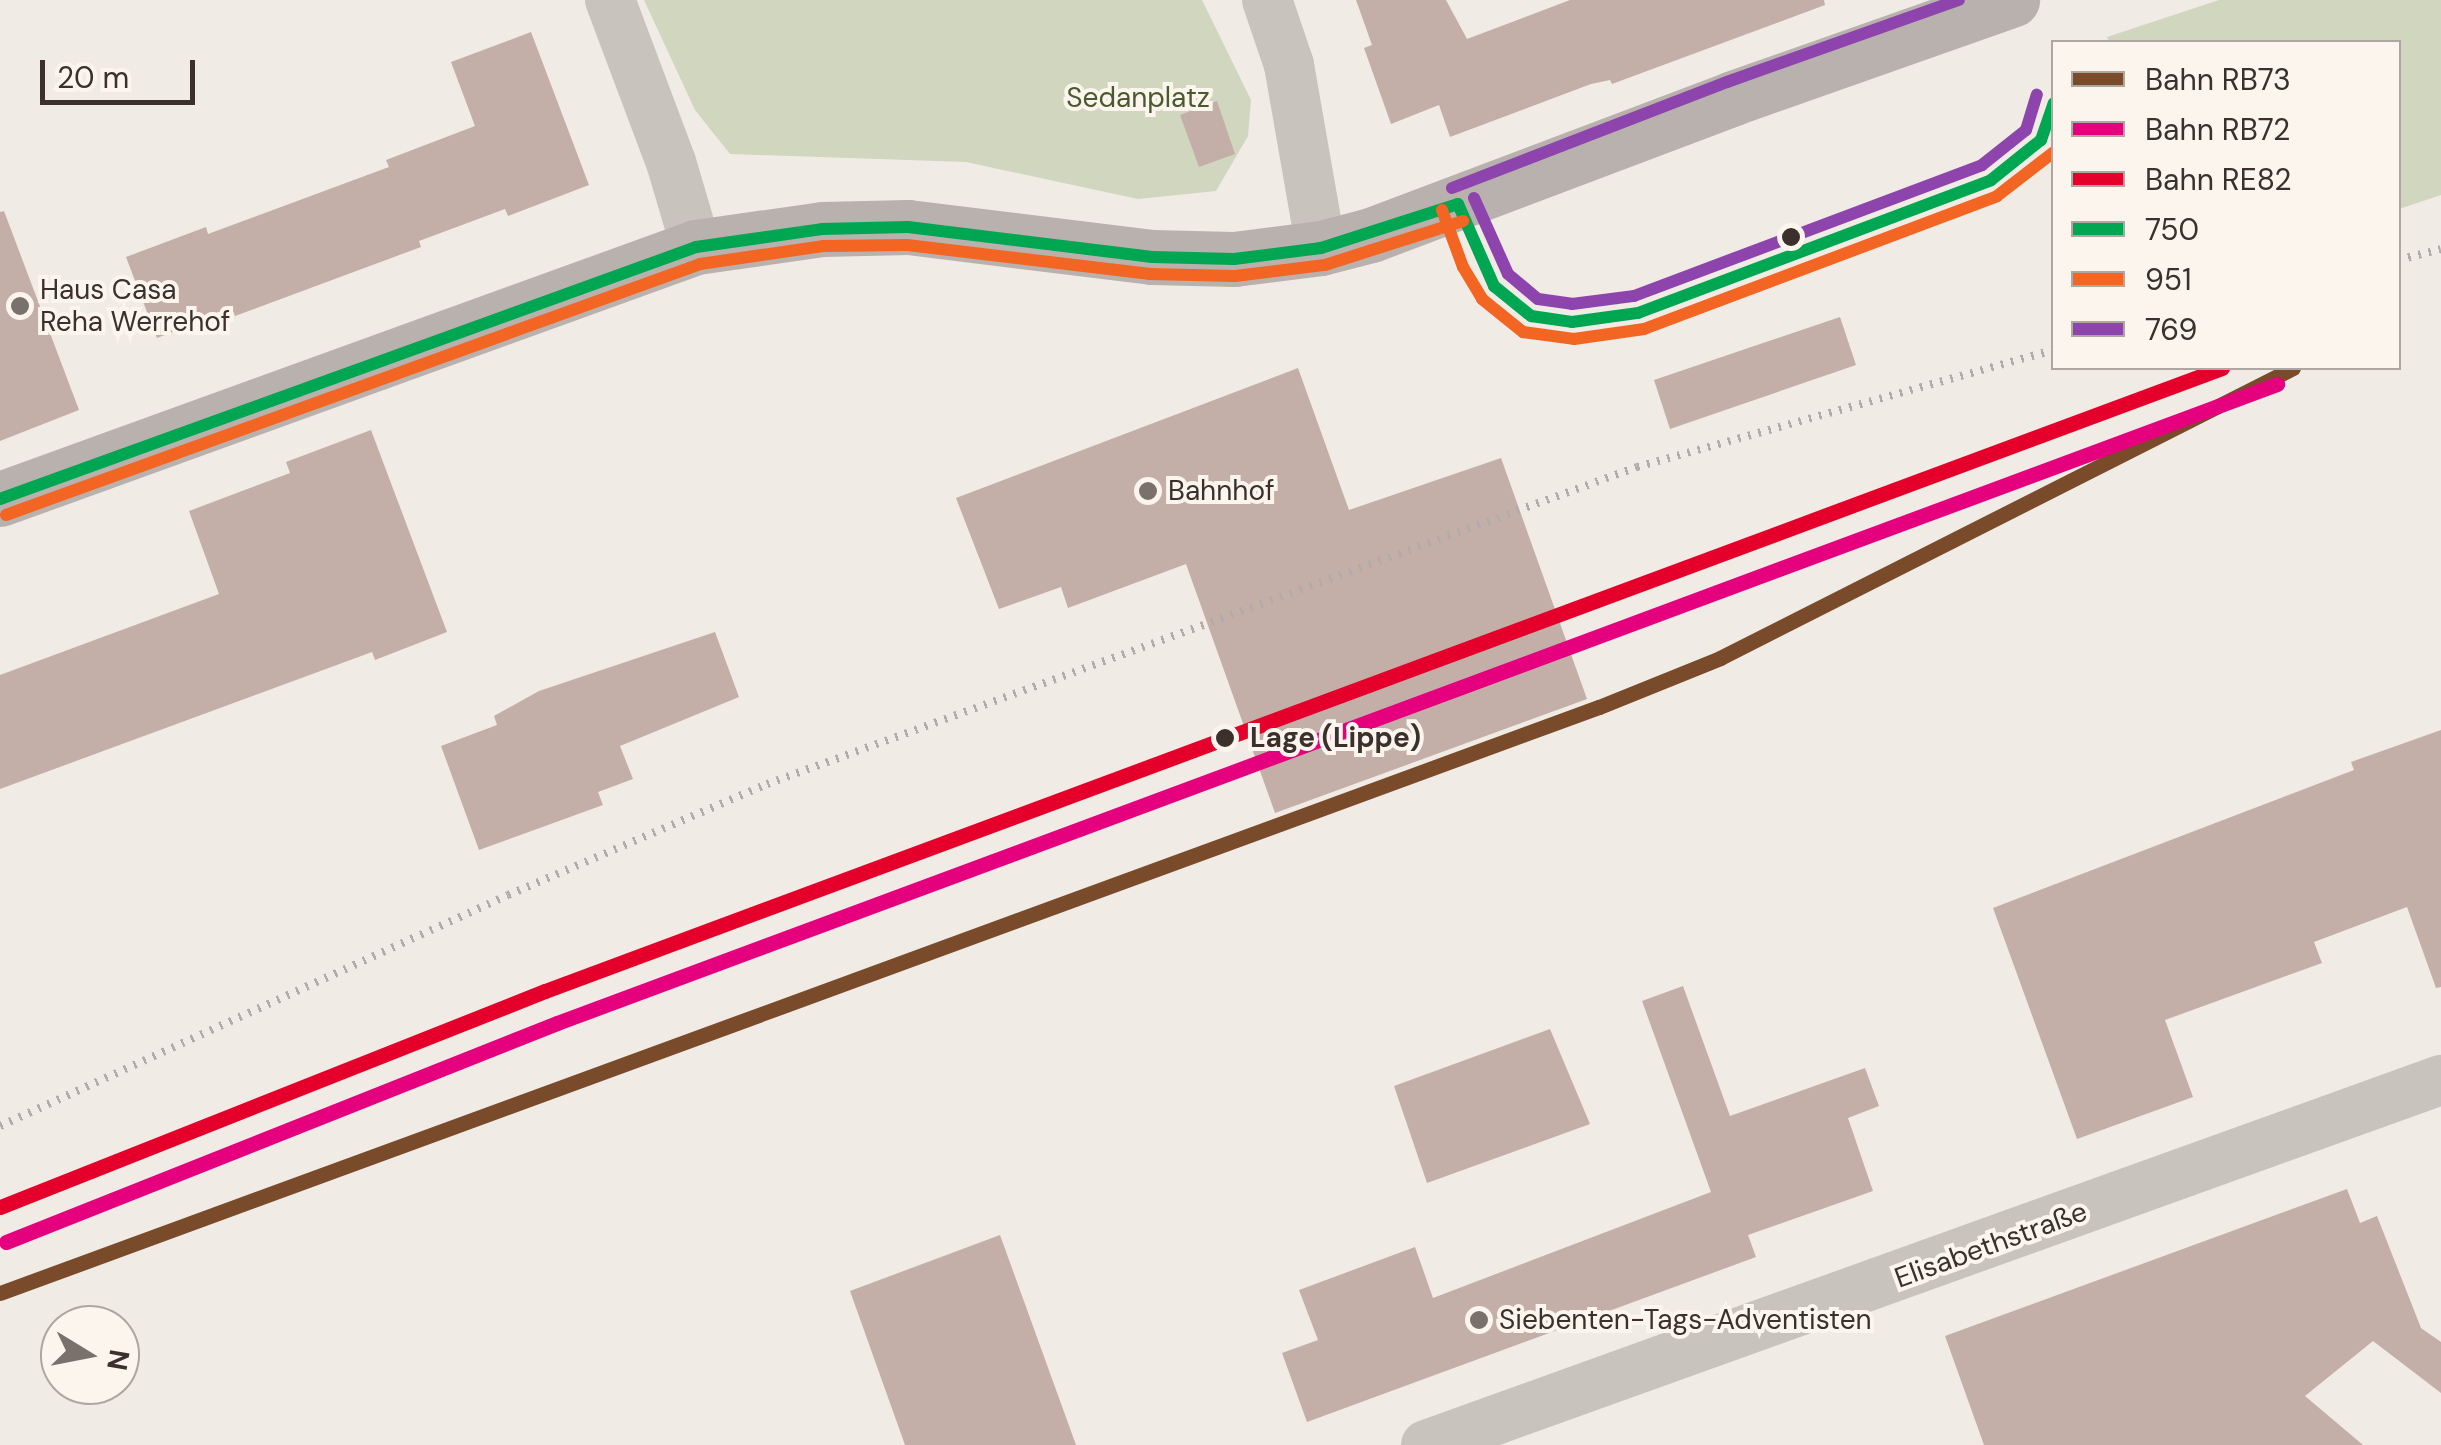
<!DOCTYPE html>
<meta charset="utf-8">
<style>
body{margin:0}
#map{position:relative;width:2441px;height:1445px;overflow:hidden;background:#f0ebe5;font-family:"DM Sans",sans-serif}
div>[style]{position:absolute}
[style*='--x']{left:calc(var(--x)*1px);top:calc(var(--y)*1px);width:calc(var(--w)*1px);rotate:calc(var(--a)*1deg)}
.green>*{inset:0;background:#d1d6bf}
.building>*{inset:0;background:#c3afa7}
.minor>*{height:50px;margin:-25px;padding:0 25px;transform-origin:25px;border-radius:25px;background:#c9c3be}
.major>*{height:55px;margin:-27.5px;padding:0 27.5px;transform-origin:27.5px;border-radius:27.5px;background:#b8b1ad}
.rail>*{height:8px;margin-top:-4px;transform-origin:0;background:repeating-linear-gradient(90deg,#b1aca8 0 2.5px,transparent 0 10.5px)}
.bus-1>*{height:12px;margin:-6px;padding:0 6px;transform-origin:6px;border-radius:6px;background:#00a651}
.bus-2>*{height:12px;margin:-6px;padding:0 6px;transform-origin:6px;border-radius:6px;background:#f26522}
.bus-3>*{height:12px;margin:-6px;padding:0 6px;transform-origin:6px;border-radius:6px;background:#8e44ad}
.rail-1>*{height:15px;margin:-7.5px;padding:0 7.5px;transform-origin:7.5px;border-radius:7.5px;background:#7a4b2a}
.rail-2>*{height:15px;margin:-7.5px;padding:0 7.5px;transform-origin:7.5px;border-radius:7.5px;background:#e5007d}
.rail-3>*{height:15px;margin:-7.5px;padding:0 7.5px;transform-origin:7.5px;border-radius:7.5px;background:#e4002b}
.dots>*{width:28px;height:28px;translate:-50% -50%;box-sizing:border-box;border:5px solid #fbf5ee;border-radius:50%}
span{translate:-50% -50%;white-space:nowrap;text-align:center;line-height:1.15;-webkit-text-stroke:8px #fbf5ee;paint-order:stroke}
.park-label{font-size:28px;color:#4a5a2e}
.poi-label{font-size:28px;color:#3b302b}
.left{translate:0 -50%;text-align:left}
.stop-label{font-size:28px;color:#3b302b;font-weight:700}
.street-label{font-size:28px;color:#3b302b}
.legend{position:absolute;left:2051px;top:40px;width:350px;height:330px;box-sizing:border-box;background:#fbf5ee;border:2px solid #aea6a0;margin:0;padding:12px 18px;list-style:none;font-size:30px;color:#3b302b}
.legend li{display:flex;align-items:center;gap:20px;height:50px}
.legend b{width:50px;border:2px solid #aea6a0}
.north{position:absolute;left:40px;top:1305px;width:100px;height:100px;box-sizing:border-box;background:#fbf5ee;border:2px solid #aea6a0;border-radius:50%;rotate:100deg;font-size:28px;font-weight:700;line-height:40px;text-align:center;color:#3b302b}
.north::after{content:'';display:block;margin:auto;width:35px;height:45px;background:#7a716c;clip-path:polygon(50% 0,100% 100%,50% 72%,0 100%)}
.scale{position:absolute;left:40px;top:60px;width:155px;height:45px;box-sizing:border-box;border:5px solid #3b302b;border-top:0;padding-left:12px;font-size:30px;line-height:35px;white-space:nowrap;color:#3b302b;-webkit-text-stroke:8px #fbf5ee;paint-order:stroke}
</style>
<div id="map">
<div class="green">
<i style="clip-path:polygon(644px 0,1202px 0,1251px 100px,1248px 136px,1216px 191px,1138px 199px,966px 162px,730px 154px,695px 110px)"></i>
<i style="clip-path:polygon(2219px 0,2441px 0,2441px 195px,2399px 209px,2398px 42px,2109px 42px,2107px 37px)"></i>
</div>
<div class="building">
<i style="clip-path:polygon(1356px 0,1446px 0,1467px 39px,1570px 0,1824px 0,1825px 5px,1612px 84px,1610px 80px,1591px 84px,1450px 137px,1439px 105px,1391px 124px,1364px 48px,1372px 45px)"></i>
<i style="clip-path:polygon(531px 32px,589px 185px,508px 216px,505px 209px,419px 241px,421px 247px,235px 316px,232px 309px,157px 338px,126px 257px,206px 227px,208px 234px,389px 167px,386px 160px,475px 126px,451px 62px)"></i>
<i style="clip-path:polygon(1217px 101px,1235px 154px,1199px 167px,1180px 115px)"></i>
<i style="clip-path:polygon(4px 211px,79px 410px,0 441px,0 212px)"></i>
<i style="clip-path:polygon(1840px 317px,1856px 365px,1670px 429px,1654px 380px)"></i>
<i style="clip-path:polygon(1298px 368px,1349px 510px,1501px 458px,1587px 699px,1275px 813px,1186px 564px,1068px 608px,1061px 587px,999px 609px,956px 498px)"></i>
<i style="clip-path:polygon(371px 430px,447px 632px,375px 660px,372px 652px,0 789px,0 675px,219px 594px,189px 511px,290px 473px,286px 462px)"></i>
<i style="clip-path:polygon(715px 632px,739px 697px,620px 746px,633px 779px,598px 792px,603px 805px,479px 850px,441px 746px,497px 725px,494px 716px,539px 691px)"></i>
<i style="clip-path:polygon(2441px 730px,2441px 987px,2436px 988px,2407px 907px,2314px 942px,2322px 963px,2165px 1020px,2193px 1097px,2077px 1139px,1993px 908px,2354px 770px,2351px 762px)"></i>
<i style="clip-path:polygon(1683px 986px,1730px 1116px,1865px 1068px,1879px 1106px,1848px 1118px,1873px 1191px,1748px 1235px,1756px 1257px,1307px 1422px,1282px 1353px,1318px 1340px,1299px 1290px,1415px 1247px,1433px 1298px,1711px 1192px,1642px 1001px)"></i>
<i style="clip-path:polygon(1550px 1029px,1590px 1124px,1427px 1183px,1394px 1086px)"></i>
<i style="clip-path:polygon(2347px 1189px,2360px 1223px,2377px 1216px,2421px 1328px,2441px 1342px,2441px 1393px,2373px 1341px,2305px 1396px,2363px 1445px,1984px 1445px,1945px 1336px)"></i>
<i style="clip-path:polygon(1000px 1235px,1076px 1445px,905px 1445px,850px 1291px)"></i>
</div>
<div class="minor">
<i style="--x:610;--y:0;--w:173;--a:69.4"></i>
<i style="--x:671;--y:162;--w:89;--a:73.6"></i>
<i style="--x:1267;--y:0;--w:69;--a:71.3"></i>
<i style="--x:1289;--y:65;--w:186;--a:80.1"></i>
<i style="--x:1426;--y:1445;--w:1079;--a:-19.78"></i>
</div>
<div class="major">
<i style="--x:0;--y:499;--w:740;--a:-19.9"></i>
<i style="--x:696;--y:247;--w:127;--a:-8.1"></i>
<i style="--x:822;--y:229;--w:86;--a:-1.3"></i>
<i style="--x:908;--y:227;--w:246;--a:7"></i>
<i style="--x:1152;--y:257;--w:82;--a:1.4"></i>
<i style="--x:1234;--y:259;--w:88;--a:-7.2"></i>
<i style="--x:1321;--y:248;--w:52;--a:-14.6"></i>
<i style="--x:1371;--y:235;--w:387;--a:-20.7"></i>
<i style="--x:1733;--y:98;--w:296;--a:-19.4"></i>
</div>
<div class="rail">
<i style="--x:2398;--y:260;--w:44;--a:-14.3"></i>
<i style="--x:0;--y:1126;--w:558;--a:-24.45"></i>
<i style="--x:508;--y:895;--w:282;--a:-23.2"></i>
<i style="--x:767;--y:784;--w:926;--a:-20.02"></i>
<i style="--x:1637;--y:467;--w:433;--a:-15.7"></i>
</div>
<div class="bus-1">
<i style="--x:1458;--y:204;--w:90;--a:66.3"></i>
<i style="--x:1494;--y:286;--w:48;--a:39"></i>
<i style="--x:1531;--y:316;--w:41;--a:8.3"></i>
<i style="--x:1572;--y:322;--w:67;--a:-7.8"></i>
<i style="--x:1638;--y:313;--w:377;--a:-20.6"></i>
<i style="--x:1991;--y:180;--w:64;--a:-38.7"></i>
<i style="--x:2041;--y:140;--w:39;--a:-71"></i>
<i style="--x:0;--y:499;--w:740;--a:-19.9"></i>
<i style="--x:696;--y:247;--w:127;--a:-8.1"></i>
<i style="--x:822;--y:229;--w:86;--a:-1.3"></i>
<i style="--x:908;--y:227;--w:246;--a:7"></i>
<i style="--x:1152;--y:257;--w:82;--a:1.4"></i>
<i style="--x:1234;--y:259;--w:88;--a:-7.2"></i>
<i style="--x:1321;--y:248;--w:144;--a:-17.8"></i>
</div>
<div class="bus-2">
<i style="--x:1442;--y:210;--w:61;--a:69.8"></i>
<i style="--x:1463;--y:267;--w:37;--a:59"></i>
<i style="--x:1482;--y:299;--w:53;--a:38.8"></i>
<i style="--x:1523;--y:332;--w:51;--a:7.8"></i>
<i style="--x:1574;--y:339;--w:71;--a:-8.1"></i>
<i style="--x:1644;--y:329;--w:377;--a:-20.6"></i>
<i style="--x:1997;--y:196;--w:72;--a:-37.7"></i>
<i style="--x:6;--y:515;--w:738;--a:-19.88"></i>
<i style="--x:700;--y:264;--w:124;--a:-8.3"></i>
<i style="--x:823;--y:246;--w:84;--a:-0.7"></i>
<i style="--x:907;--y:245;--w:245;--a:6.8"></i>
<i style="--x:1150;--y:274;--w:85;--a:1.3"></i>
<i style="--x:1235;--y:276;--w:91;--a:-7"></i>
<i style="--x:1325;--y:265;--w:145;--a:-17.7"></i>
</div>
<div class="bus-3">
<i style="--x:1452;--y:188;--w:295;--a:-21.1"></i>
<i style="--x:1727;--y:82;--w:246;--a:-19.5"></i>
<i style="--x:1474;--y:198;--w:83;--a:65.9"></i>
<i style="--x:1508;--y:274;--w:39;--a:40"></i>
<i style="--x:1538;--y:299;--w:34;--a:8"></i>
<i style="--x:1572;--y:304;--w:63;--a:-7.4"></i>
<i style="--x:1634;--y:296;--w:372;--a:-20.6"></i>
<i style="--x:1982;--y:165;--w:56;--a:-38.5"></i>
<i style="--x:2026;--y:130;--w:37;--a:-73"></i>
</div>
<div class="rail-1">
<i style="--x:0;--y:1293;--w:1703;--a:-20.13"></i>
<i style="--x:1599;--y:707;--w:131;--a:-22"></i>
<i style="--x:1720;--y:658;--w:642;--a:-26.84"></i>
</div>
<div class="rail-2">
<i style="--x:6;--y:1242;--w:593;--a:-21.68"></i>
<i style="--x:557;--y:1023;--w:1835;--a:-20.38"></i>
</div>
<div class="rail-3">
<i style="--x:0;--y:1207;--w:586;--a:-21.62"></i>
<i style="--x:545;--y:991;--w:1789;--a:-20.38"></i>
</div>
<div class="dots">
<i style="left:1791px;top:237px;background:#3b302b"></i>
<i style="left:20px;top:306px;background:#7a716c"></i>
<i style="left:1148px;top:491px;background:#7a716c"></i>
<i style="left:1225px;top:738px;background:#3b302b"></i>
<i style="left:1479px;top:1320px;background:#7a716c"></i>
</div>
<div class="park-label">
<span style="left:1138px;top:98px">Sedanplatz</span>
</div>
<div class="poi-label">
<span class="left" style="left:40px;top:306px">Haus Casa<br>Reha Werrehof</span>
<span class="left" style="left:1168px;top:491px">Bahnhof</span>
<span class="left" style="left:1499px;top:1320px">Siebenten-Tags-Adventisten</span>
</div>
<div class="stop-label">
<span class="left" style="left:1250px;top:738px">Lage (Lippe)</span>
</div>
<div class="street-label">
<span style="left:1991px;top:1245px;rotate:-20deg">Elisabethstraße</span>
</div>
<ul class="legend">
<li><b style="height:12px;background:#7a4b2a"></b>Bahn RB73</li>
<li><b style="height:12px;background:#e5007d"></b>Bahn RB72</li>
<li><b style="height:12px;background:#e4002b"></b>Bahn RE82</li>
<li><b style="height:12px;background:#00a651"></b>750</li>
<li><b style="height:12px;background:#f26522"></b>951</li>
<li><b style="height:12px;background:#8e44ad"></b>769</li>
</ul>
<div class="north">N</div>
<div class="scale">20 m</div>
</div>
